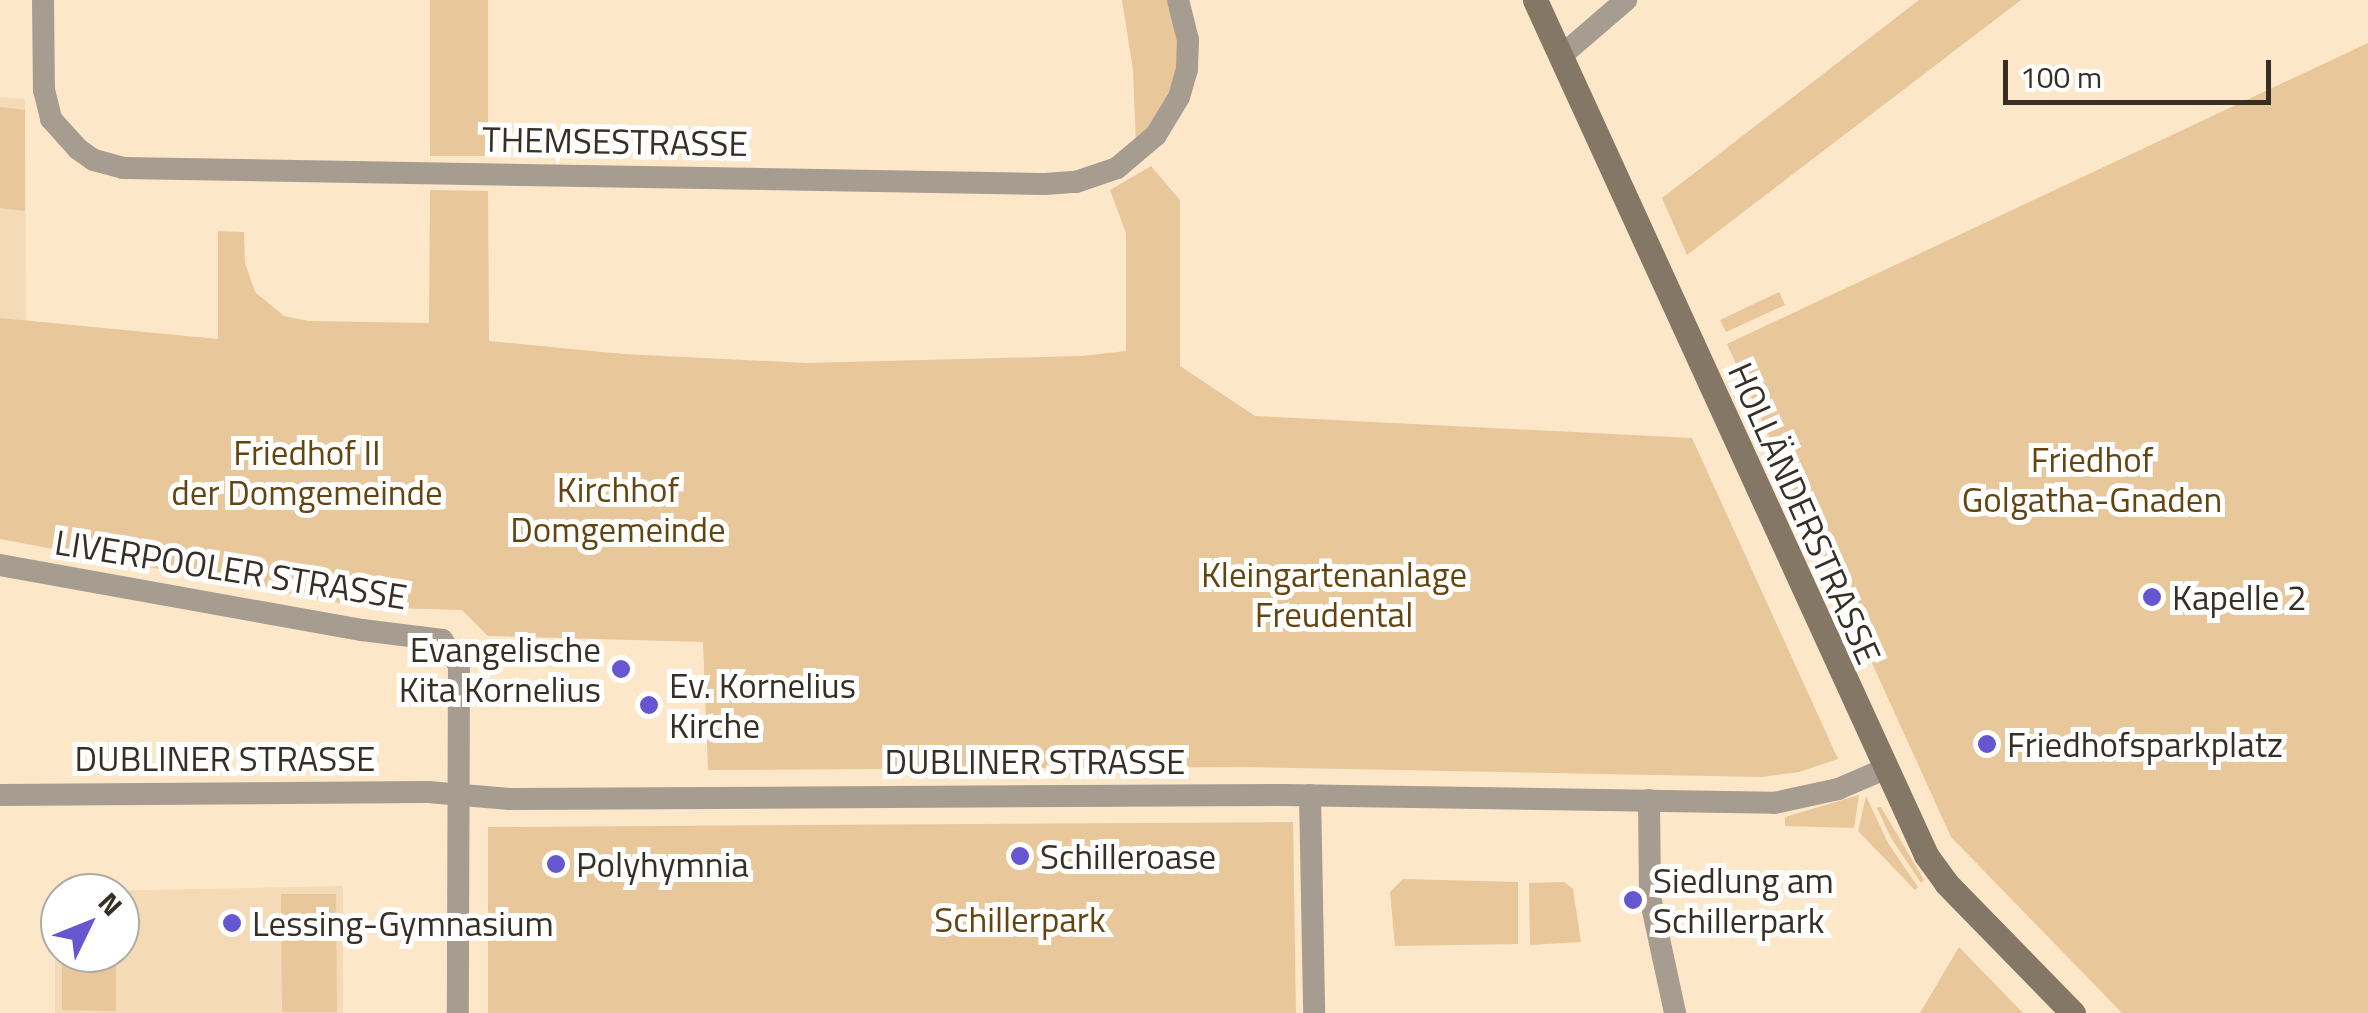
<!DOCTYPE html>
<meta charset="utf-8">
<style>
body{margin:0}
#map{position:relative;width:2368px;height:1013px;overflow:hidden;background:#fde7c9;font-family:"Titillium Web",sans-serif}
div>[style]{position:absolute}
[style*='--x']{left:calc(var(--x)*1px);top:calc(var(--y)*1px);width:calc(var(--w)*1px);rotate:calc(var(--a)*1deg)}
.built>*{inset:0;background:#f5dab7}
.green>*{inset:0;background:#e8c79b}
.street>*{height:22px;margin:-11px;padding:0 11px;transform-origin:11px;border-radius:11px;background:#a69c90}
.secondary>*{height:25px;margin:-12.5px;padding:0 12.5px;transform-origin:12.5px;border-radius:12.5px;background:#847765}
.dots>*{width:28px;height:28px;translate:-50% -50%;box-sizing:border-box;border:5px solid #fff;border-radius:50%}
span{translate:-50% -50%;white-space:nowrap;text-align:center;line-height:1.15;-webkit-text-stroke:10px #fff;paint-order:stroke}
.street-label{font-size:35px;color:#372f24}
.park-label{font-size:35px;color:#64440f}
.poi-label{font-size:35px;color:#372f24}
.left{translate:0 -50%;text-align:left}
.right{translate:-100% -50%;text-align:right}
.north{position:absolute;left:40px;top:873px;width:100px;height:100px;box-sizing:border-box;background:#fff;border:2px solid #afaca7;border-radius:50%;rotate:47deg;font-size:28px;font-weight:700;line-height:40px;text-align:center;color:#372f24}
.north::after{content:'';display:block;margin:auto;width:35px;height:45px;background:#6656cf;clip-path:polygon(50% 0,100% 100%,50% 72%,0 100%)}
.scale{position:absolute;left:2003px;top:60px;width:268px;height:45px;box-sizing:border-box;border:5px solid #372f24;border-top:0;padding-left:12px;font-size:30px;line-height:35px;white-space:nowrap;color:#372f24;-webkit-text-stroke:8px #fff;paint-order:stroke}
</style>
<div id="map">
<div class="built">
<i style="clip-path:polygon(0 97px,25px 99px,26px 321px,0 318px)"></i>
<i style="clip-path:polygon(evenodd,343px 886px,343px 1013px,55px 1013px,55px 892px,343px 886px,60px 893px,120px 893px,120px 953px,60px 953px,60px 893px)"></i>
</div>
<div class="green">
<i style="clip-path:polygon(430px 0,488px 0,488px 156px,430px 156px)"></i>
<i style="clip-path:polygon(1122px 0,1169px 0,1179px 43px,1175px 85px,1136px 146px,1133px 70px)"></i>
<i style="clip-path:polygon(1919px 0,2021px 0,1687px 255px,1662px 198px)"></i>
<i style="clip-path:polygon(2368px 43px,2368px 1013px,2122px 1013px,1951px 837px,1727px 344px)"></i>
<i style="clip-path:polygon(0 107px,25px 110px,25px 211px,0 208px)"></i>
<i style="clip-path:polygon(1151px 166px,1180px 200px,1180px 366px,1255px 416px,1692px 438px,1838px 759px,1799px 772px,1762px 777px,1242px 767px,708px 770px,703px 642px,488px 636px,462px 610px,360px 607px,0 539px,0 318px,218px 339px,218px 231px,244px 232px,245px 263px,255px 292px,284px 316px,309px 321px,429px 323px,430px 190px,488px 191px,489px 341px,623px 354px,806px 363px,1081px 356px,1126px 351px,1126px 233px,1110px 190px)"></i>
<i style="clip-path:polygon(1779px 292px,1785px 305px,1726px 332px,1720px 320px)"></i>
<i style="clip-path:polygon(1859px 795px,1854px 828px,1785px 826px,1785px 817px)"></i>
<i style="clip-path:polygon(1866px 796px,1888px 843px,1918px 887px,1915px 890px,1858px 831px)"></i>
<i style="clip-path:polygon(1881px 807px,1924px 880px,1921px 883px,1891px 838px,1877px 808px)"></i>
<i style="clip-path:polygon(1293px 822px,1296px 1013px,488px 1013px,488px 827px)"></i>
<i style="clip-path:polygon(1403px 879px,1518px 882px,1518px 944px,1395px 946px,1390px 892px)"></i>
<i style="clip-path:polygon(1564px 882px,1573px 889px,1581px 942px,1530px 945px,1529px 883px)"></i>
<i style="clip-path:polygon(281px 894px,336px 894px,337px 1012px,282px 1012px)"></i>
<i style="clip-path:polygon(1959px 947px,2023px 1013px,1920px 1013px)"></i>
<i style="clip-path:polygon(62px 953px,116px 953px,116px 1011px,62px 1010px)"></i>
</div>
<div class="street">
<i style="--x:43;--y:0;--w:90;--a:89.4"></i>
<i style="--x:44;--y:90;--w:30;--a:76"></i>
<i style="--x:51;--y:119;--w:40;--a:48"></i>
<i style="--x:78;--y:149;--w:19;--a:35"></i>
<i style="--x:94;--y:160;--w:30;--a:15"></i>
<i style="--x:123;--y:168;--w:922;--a:0.99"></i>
<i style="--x:1045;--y:184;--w:31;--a:-4"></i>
<i style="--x:1076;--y:182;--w:43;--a:-18.9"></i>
<i style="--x:1117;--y:168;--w:51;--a:-40.2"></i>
<i style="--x:1156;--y:135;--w:44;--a:-58.8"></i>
<i style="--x:1179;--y:97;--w:29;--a:-74"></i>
<i style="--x:1187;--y:69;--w:29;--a:-88"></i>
<i style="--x:1188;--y:40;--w:41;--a:-104"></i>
<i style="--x:1561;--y:56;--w:86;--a:-40.7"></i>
<i style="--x:0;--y:565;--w:368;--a:10.2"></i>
<i style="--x:362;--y:630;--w:81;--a:7.1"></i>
<i style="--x:442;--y:640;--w:30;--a:56"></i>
<i style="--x:459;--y:665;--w:348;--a:90.2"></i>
<i style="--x:0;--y:795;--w:428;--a:-0.4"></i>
<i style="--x:428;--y:792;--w:82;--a:4.9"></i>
<i style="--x:510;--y:799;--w:773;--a:-0.3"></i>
<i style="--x:1283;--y:795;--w:491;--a:0.9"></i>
<i style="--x:1774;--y:803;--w:66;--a:-12.3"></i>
<i style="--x:1838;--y:789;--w:51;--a:-23.1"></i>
<i style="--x:1310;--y:795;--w:218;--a:88.9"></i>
<i style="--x:1649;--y:800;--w:97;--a:89.4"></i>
<i style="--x:1650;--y:897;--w:119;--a:77.8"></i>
</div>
<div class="secondary">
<i style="--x:1535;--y:0;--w:940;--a:65.42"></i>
<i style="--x:1926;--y:855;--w:34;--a:54"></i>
<i style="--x:1946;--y:883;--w:182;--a:45.7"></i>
</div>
<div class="dots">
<i style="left:2152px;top:597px;background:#6656cf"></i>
<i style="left:621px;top:669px;background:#6656cf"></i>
<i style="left:649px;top:705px;background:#6656cf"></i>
<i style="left:1987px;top:744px;background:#6656cf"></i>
<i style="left:1020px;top:856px;background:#6656cf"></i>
<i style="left:556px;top:864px;background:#6656cf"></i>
<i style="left:1633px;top:900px;background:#6656cf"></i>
<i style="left:232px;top:923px;background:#6656cf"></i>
</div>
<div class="street-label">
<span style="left:615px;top:141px;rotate:1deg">THEMSESTRASSE</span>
<span style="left:1805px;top:513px;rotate:66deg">HOLLÄNDERSTRASSE</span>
<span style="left:231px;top:569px;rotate:9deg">LIVERPOOLER STRASSE</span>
<span style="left:225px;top:758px">DUBLINER STRASSE</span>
<span style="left:1035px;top:761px">DUBLINER STRASSE</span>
</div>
<div class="park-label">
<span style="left:307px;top:472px">Friedhof II<br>der Domgemeinde</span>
<span style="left:2092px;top:479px">Friedhof<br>Golgatha-Gnaden</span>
<span style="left:618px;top:509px">Kirchhof<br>Domgemeinde</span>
<span style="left:1334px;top:594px">Kleingartenanlage<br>Freudental</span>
<span style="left:1020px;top:919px">Schillerpark</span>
</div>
<div class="poi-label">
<span class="left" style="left:2172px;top:597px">Kapelle 2</span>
<span class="right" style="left:601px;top:669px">Evangelische<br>Kita Kornelius</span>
<span class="left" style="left:669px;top:705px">Ev. Kornelius<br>Kirche</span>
<span class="left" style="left:2007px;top:744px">Friedhofsparkplatz</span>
<span class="left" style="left:1040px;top:856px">Schilleroase</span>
<span class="left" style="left:576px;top:864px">Polyhymnia</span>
<span class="left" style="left:1653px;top:900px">Siedlung am<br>Schillerpark</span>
<span class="left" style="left:252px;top:923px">Lessing-Gymnasium</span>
</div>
<div class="north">N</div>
<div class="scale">100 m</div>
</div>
